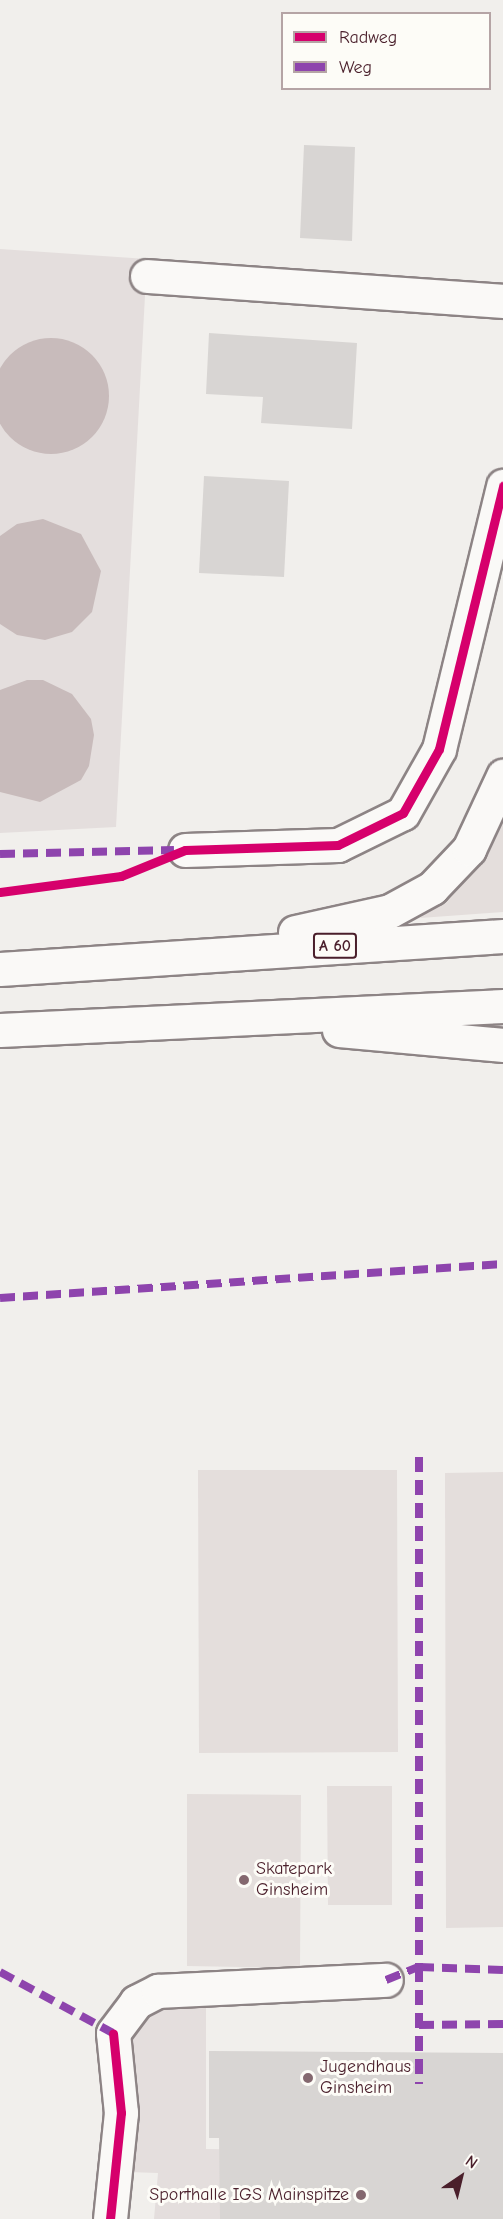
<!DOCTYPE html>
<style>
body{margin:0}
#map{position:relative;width:503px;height:2219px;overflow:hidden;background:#f1efec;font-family:"Comic Neue",sans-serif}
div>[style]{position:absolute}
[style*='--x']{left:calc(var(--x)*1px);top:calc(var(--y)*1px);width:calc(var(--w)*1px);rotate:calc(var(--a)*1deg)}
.built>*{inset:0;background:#e4dedd}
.green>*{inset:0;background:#e4dedc}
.water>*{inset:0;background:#c8bbbb}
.round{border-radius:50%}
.building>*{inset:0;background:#d8d5d3}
.roads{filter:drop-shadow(2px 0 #8d8485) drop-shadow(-2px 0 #8d8485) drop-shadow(0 2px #8d8485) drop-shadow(0 -2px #8d8485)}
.minor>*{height:33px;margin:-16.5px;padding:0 16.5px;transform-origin:16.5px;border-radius:16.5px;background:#faf9f7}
.highway>*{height:33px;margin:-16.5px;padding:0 16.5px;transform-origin:16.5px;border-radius:16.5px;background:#faf9f7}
.quiet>*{height:8px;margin-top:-4px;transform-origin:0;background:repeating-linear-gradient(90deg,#8e44ad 0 15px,transparent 0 23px)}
.cycleway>*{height:9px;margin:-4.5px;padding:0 4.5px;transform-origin:4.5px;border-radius:4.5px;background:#d6006c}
.dots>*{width:16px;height:16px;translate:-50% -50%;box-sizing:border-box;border:3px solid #fdfcf7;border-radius:50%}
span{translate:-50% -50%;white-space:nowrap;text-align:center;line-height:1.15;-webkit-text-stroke:6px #fdfcf7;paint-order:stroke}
.shield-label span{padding:2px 4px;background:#fdfcf7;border:2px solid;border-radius:4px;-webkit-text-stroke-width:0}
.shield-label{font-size:16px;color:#4a1f2b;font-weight:700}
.poi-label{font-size:18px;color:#4a1f2b}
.left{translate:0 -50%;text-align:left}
.right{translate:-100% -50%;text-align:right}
.legend{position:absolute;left:281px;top:12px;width:210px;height:78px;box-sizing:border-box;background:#fdfcf7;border:2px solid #b5a4a5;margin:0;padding:8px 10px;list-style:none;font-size:18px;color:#4a1f2b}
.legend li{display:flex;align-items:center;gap:12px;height:30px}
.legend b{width:30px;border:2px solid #b5a4a5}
.north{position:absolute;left:431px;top:2147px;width:60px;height:60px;-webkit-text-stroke:4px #fdfcf7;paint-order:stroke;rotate:35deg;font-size:16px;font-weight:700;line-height:24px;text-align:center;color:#4a1f2b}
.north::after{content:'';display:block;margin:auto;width:21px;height:27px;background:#4a1f2b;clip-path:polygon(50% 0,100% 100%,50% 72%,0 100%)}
</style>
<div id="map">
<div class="built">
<i style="clip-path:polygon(0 249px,147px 259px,116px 827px,0 833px)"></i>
<i style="clip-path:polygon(206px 1997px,206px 2149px,503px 2153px,503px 2219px,154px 2219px,158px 2173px,128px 2172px,127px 2049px,132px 2024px,150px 2004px)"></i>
</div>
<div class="green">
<i style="clip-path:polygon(503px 814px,503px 912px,420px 918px,462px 880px)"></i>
<i style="clip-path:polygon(198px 1470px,397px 1470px,398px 1752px,199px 1753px)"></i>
<i style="clip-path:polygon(503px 1472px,503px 1927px,446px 1928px,445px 1473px)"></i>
<i style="clip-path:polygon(327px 1786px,392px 1786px,392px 1905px,328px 1905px)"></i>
<i style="clip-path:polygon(187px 1794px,301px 1795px,300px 1968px,187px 1966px)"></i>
</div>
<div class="water">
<i class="round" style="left:-7px;top:338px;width:116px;height:116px"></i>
<i style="clip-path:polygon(43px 519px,81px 534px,101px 571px,92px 612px,72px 632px,45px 640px,17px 635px,0 624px,0 536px,17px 524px)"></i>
<i style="clip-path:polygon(27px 680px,43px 680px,72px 694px,91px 719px,94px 735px,89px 766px,81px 780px,40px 802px,0 792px,0 690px)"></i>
</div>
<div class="building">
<i style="clip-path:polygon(304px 145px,355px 147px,352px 241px,300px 238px)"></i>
<i style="clip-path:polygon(209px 333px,357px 343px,352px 429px,261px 423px,263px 397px,206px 394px)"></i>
<i style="clip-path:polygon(204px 476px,289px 481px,284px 577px,199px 573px)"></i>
<i style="clip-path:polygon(209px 2051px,503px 2053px,503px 2219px,220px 2219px,219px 2138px,209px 2138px)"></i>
</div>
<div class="roads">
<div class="minor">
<i style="--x:147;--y:276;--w:357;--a:4"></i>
<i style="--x:185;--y:850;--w:153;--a:-1.9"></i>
<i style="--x:338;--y:845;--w:72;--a:-26.2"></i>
<i style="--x:403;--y:813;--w:73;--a:-60.6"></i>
<i style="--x:439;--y:749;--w:271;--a:-76.3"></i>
<i style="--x:110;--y:2219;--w:107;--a:-84.1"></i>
<i style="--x:121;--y:2113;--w:80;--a:-95.7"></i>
<i style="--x:113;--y:2033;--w:39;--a:-53"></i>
<i style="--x:136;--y:2002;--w:25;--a:-27"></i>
<i style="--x:158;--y:1991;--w:228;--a:-2.8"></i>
</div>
<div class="highway">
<i style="--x:295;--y:932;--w:97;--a:-12.5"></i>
<i style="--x:390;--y:911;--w:48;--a:-28.7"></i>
<i style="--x:432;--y:888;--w:54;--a:-46.5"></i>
<i style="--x:469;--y:849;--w:81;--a:-65"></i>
<i style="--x:0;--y:969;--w:504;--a:-3.75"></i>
<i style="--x:0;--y:1030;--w:504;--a:-2.73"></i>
<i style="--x:339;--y:1030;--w:165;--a:5.2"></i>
</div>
</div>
<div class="quiet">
<i style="--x:0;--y:854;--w:174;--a:-1.3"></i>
<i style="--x:0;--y:1298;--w:504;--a:-3.87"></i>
<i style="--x:419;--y:1457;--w:510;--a:90"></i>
<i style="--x:419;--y:1967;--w:84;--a:2"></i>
<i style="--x:0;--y:1972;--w:128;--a:28.4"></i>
<i style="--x:386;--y:1980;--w:35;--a:-22"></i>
<i style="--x:419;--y:1967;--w:117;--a:90"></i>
<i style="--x:419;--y:2025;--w:84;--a:-0.7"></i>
</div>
<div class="cycleway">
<i style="--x:0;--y:892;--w:122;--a:-7.5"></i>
<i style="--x:121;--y:876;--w:69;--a:-22.1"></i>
<i style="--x:185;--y:850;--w:153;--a:-1.9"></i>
<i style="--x:338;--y:845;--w:72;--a:-26.2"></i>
<i style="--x:403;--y:813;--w:73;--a:-60.6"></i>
<i style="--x:439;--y:749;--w:271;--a:-76.3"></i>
<i style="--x:110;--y:2219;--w:107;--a:-84.1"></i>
<i style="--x:121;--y:2113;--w:80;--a:-95.7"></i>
</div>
<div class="dots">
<i style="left:244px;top:1880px;background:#84686f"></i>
<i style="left:308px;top:2078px;background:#84686f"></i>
<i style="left:361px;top:2195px;background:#84686f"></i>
</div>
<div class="shield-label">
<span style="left:335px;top:946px">A 60</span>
</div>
<div class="poi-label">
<span class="left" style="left:256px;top:1880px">Skatepark<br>Ginsheim</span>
<span class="left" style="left:320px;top:2078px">Jugendhaus<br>Ginsheim</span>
<span class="right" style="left:349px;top:2195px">Sporthalle IGS Mainspitze</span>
</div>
<ul class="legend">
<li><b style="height:8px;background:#d6006c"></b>Radweg</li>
<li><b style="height:8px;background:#8e44ad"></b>Weg</li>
</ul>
<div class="north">N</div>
</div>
